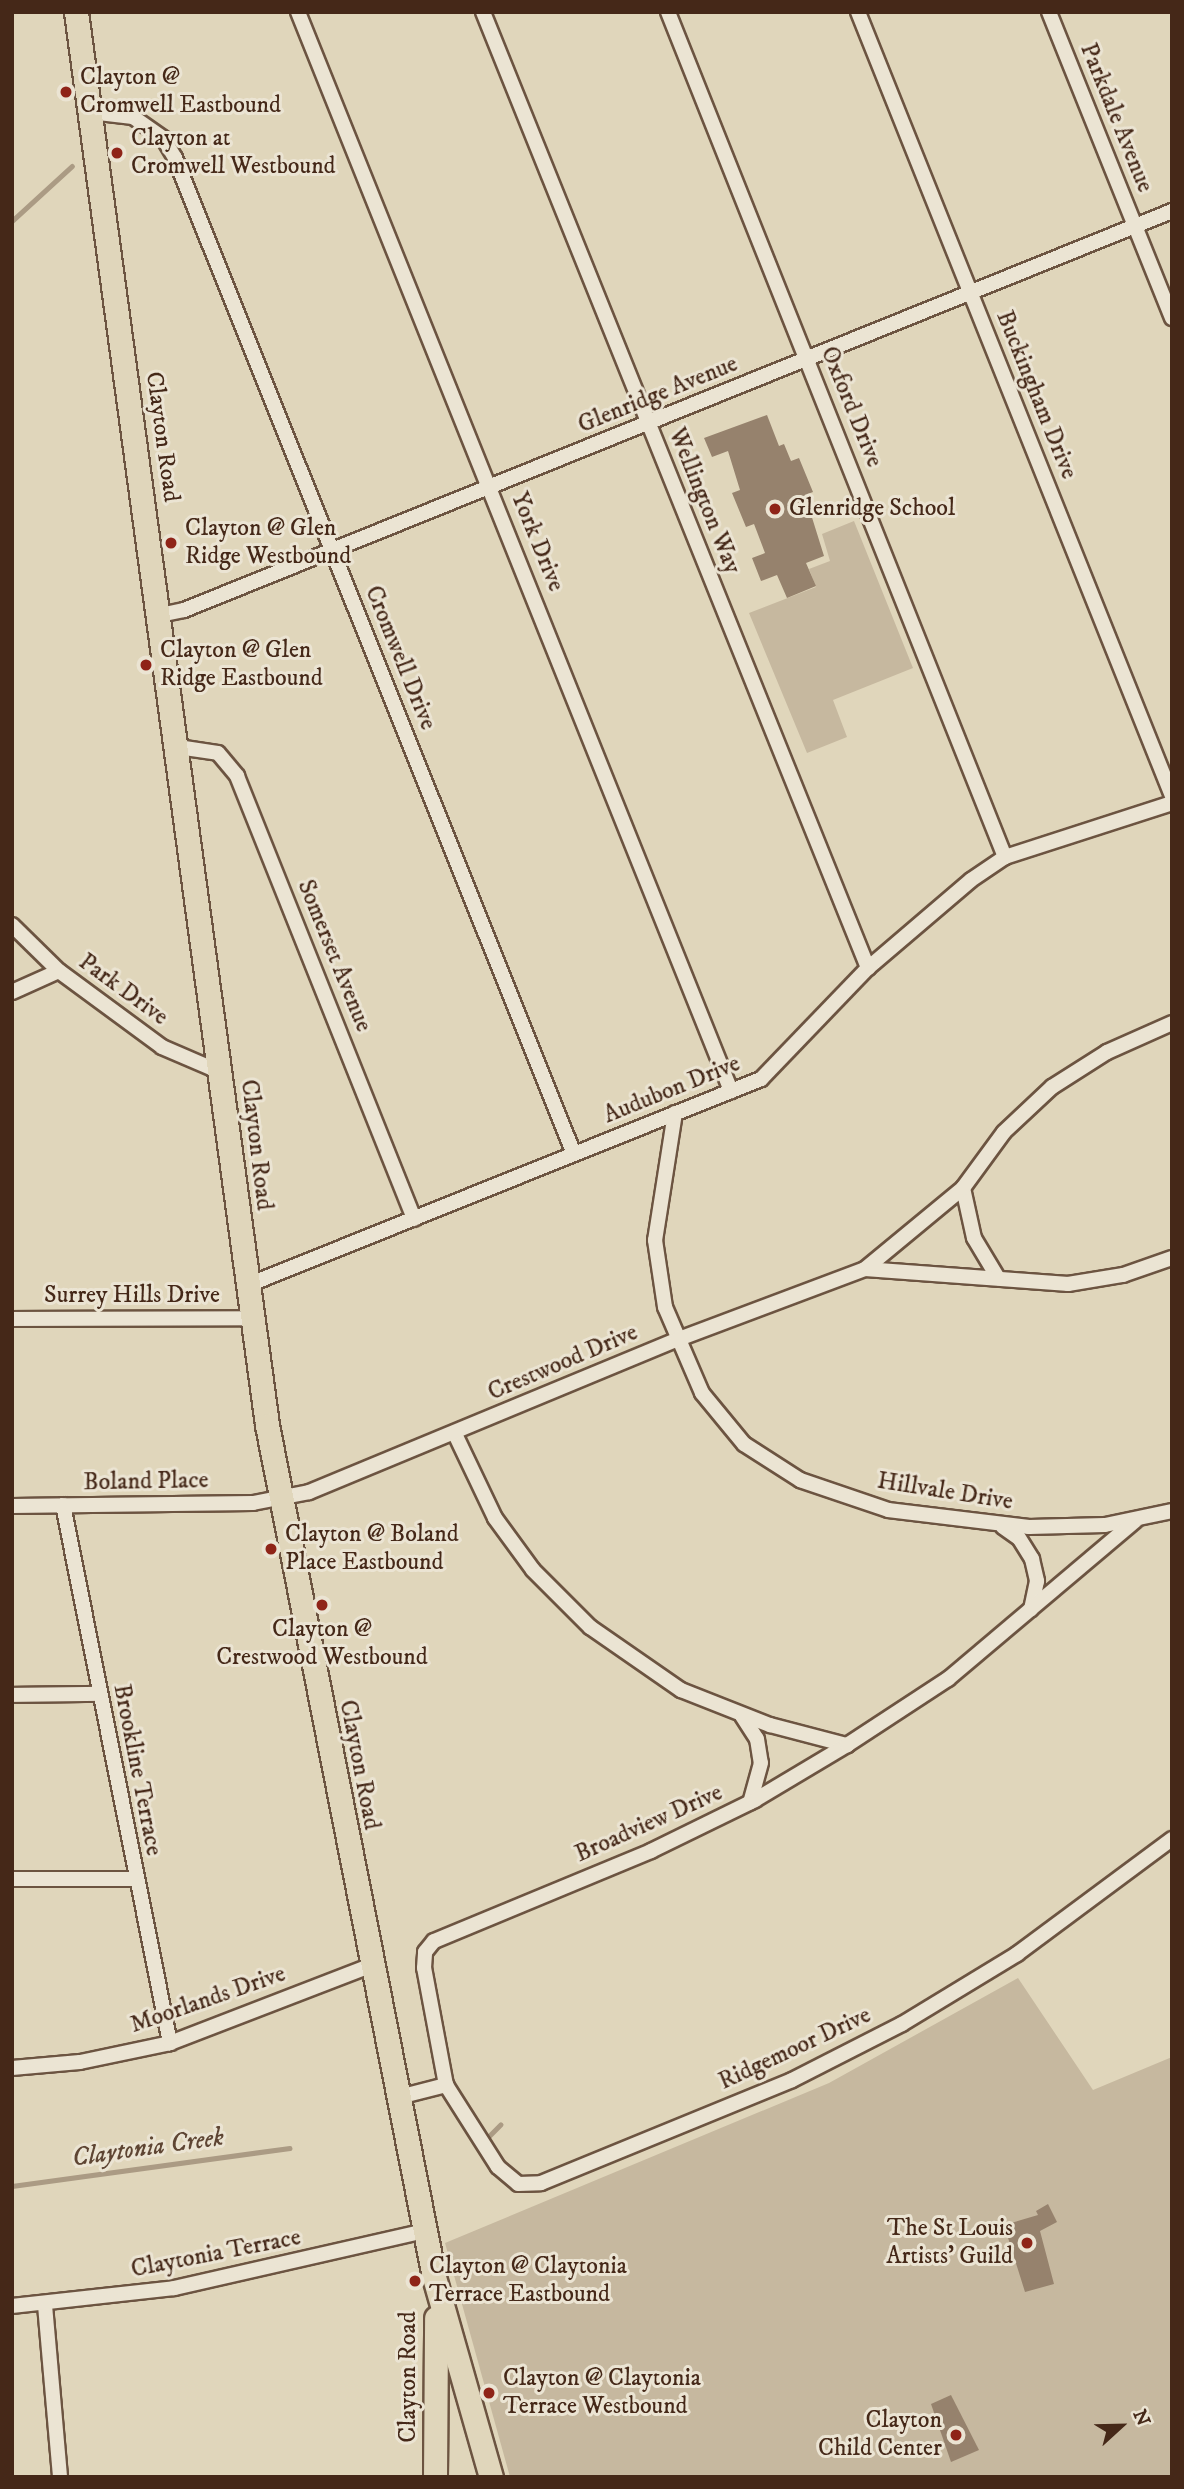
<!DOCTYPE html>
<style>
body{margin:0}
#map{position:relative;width:1184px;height:2489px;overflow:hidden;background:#e0d6bb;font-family:"IM FELL DW Pica",serif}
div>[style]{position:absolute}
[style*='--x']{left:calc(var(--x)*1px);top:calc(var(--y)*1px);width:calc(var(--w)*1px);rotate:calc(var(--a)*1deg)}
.green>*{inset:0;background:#c6b89f}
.stream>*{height:4.5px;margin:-2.25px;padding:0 2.25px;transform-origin:2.25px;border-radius:2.25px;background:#ab9b84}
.building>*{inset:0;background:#96826d}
.roads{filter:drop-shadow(2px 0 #6c5441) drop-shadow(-2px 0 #6c5441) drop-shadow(0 2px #6c5441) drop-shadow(0 -2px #6c5441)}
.minor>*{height:14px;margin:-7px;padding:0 7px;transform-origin:7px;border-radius:7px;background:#ebe4d3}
.primary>*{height:23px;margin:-11.5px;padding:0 11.5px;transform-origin:11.5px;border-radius:11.5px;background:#e0d6bb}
.dots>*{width:19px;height:19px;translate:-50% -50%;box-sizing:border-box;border:4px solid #ebe4d3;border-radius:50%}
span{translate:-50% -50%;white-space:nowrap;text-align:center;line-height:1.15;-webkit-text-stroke:6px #ebe4d3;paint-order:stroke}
.poi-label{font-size:24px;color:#452818}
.left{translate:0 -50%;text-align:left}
.right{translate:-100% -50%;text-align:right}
.street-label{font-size:24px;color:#452818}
.water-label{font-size:26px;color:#5e4533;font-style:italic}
.frame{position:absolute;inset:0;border:14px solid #452818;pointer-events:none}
.north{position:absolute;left:1086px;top:2391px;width:70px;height:70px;-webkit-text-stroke:5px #ebe4d3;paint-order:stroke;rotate:68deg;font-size:19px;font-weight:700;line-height:28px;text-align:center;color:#452818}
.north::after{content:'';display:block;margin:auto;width:24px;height:32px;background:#452818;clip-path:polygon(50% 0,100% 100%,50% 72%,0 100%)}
</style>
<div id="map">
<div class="green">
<i style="clip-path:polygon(854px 521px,913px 668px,833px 700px,847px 737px,807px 753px,749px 613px,816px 587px,809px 569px,830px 561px,822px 534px)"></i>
<i style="clip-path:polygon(1018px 1978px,1093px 2090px,1172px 2057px,1172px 2477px,510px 2477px,445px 2243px,829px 2083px)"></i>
</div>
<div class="stream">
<i style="--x:12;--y:221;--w:81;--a:-42.5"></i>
<i style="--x:489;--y:2136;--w:16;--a:-45"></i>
<i style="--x:12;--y:2186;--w:280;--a:-7.8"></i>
</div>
<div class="building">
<i style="clip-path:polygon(767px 415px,779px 446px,784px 444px,791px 461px,799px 458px,813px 492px,805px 495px,824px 556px,806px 563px,816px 586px,787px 598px,777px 575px,761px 581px,752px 558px,765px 553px,754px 524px,746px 527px,732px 493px,740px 490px,728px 451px,712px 457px,704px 438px)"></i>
<i style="clip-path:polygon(1048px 2204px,1057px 2222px,1040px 2231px,1054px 2284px,1025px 2292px,1004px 2225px,1038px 2215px,1036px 2211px)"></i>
<i style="clip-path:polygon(951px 2395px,979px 2450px,951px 2462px,931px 2404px)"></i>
</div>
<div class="roads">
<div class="minor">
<i style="--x:298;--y:12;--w:1163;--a:68.13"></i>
<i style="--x:483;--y:12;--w:1031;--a:68.06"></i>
<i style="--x:668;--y:12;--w:910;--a:68.26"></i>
<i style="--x:858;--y:12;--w:845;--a:68.17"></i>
<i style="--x:1049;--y:12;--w:330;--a:68.1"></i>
<i style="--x:90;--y:112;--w:43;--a:6.6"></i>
<i style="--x:133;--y:117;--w:37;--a:35"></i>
<i style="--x:163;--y:138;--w:23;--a:59"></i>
<i style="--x:175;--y:158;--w:1073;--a:68.17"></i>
<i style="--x:160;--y:615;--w:25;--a:-12"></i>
<i style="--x:184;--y:610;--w:1066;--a:-21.99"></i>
<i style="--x:178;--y:747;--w:40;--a:8.5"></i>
<i style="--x:218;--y:753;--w:30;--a:50"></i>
<i style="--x:237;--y:776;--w:477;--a:68.2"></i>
<i style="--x:12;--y:925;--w:66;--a:44.4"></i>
<i style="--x:59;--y:971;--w:128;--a:36.4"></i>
<i style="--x:162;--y:1047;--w:63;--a:23.3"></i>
<i style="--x:12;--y:992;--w:51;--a:-24.1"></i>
<i style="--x:675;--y:1113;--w:129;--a:98.9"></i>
<i style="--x:655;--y:1240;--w:68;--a:81.5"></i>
<i style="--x:665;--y:1307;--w:94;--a:66.7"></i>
<i style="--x:702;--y:1393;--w:66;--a:50.5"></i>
<i style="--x:744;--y:1444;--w:67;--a:32.7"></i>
<i style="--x:800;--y:1480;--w:93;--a:18.8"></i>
<i style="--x:888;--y:1510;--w:142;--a:6.9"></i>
<i style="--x:1029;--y:1527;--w:76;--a:-1.5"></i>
<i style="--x:1105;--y:1525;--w:68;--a:-11.8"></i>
<i style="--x:963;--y:1188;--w:51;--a:77.6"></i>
<i style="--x:974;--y:1238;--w:47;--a:59"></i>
<i style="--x:865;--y:1269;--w:204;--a:4.2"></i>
<i style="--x:1068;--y:1284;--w:56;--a:-9.3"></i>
<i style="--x:1123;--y:1275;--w:52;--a:-19.1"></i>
<i style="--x:248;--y:1285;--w:553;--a:-21.88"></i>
<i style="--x:761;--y:1079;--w:154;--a:-46.1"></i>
<i style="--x:868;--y:968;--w:135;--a:-40.5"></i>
<i style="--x:971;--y:880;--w:41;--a:-34.1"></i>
<i style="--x:1005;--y:857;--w:176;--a:-17.9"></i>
<i style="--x:12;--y:1319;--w:240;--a:-0.2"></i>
<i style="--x:455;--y:1434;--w:93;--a:64.5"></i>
<i style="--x:495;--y:1518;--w:64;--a:53.8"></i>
<i style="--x:533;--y:1570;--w:81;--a:45"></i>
<i style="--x:590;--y:1627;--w:111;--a:34.7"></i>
<i style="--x:681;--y:1690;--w:96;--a:21.5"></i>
<i style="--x:770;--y:1725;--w:80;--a:14.6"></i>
<i style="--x:63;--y:1505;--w:549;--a:78.75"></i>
<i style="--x:12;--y:1506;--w:241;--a:-0.7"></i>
<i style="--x:253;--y:1503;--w:57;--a:-11.1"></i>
<i style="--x:309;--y:1492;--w:397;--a:-22.5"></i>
<i style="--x:676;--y:1340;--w:202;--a:-20.6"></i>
<i style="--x:865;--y:1269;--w:127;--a:-39.6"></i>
<i style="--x:963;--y:1188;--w:69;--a:-53.8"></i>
<i style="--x:1004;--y:1132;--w:66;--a:-43.2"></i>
<i style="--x:1052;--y:1087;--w:65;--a:-32.5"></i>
<i style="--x:1107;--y:1052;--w:71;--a:-24"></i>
<i style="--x:1003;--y:1527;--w:19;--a:35"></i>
<i style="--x:1019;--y:1538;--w:25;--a:58"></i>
<i style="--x:1032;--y:1559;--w:23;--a:77"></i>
<i style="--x:1037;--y:1581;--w:29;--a:102"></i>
<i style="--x:12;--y:1695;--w:87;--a:-0.7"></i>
<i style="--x:742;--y:1716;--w:27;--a:57"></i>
<i style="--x:757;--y:1739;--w:24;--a:81"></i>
<i style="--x:761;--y:1763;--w:41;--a:105.4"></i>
<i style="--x:12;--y:1879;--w:123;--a:0"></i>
<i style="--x:12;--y:2068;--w:68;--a:-5"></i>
<i style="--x:80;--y:2062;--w:92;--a:-11.9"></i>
<i style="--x:170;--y:2043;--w:217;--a:-21.1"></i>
<i style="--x:446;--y:2085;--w:97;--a:57.6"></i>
<i style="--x:498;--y:2167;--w:26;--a:40"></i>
<i style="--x:518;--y:2184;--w:23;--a:-2"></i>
<i style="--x:541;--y:2183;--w:271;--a:-22.3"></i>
<i style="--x:792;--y:2080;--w:123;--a:-27"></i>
<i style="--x:902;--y:2024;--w:135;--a:-31.3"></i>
<i style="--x:1017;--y:1954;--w:193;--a:-36.6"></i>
<i style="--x:399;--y:2097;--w:49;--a:-14.3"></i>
<i style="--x:446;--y:2085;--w:119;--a:-100.6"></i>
<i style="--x:424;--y:1968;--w:16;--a:-86"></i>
<i style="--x:425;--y:1952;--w:14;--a:-51"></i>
<i style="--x:434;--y:1941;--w:235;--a:-22.5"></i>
<i style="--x:651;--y:1851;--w:116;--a:-26.1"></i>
<i style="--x:755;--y:1800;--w:107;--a:-30.9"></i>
<i style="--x:847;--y:1745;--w:121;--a:-33.2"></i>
<i style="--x:948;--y:1679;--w:245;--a:-40.2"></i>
<i style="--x:45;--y:2305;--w:173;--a:85"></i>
<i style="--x:12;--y:2306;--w:163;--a:-6.3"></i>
<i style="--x:174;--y:2288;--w:257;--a:-12.8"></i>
</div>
<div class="primary">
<i style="--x:76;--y:12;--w:1426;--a:82.3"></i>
<i style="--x:267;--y:1425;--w:868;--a:78.91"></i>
<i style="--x:434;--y:2277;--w:208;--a:74.1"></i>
<i style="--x:435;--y:2477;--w:159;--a:-89.6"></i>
</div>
</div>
<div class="dots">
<i style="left:66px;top:92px;background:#8f2418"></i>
<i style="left:117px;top:153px;background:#8f2418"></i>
<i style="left:775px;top:509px;background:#8f2418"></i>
<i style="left:171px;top:543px;background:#8f2418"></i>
<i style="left:146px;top:665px;background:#8f2418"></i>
<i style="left:271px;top:1549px;background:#8f2418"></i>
<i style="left:322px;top:1605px;background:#8f2418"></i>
<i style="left:1027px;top:2243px;background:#8f2418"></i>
<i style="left:415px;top:2281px;background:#8f2418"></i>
<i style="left:489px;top:2393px;background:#8f2418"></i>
<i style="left:956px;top:2435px;background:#8f2418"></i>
</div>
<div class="poi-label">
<span class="left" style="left:80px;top:92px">Clayton @<br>Cromwell Eastbound</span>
<span class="left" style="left:131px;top:153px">Clayton at<br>Cromwell Westbound</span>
<span class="left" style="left:789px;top:509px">Glenridge School</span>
<span class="left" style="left:185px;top:543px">Clayton @ Glen<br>Ridge Westbound</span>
<span class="left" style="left:160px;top:665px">Clayton @ Glen<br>Ridge Eastbound</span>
<span class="left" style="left:285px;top:1549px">Clayton @ Boland<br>Place Eastbound</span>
<span style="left:322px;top:1644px">Clayton @<br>Crestwood Westbound</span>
<span class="right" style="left:1013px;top:2243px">The St Louis<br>Artists' Guild</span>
<span class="left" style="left:429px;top:2281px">Clayton @ Claytonia<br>Terrace Eastbound</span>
<span class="left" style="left:503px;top:2393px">Clayton @ Claytonia<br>Terrace Westbound</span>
<span class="right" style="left:942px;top:2435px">Clayton<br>Child Center</span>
</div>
<div class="street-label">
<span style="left:1116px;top:118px;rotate:68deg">Parkdale Avenue</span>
<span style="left:658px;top:395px;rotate:-22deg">Glenridge Avenue</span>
<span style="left:1036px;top:395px;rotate:68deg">Buckingham Drive</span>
<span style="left:851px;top:407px;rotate:68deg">Oxford Drive</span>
<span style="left:162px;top:437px;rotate:82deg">Clayton Road</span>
<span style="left:704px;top:501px;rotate:68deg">Wellington Way</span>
<span style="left:537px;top:542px;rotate:68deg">York Drive</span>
<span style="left:400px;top:658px;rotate:68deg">Cromwell Drive</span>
<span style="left:334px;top:956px;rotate:68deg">Somerset Avenue</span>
<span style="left:123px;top:990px;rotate:36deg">Park Drive</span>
<span style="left:672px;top:1090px;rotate:-22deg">Audubon Drive</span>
<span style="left:256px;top:1145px;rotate:83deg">Clayton Road</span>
<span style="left:132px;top:1296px">Surrey Hills Drive</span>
<span style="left:563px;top:1363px;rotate:-23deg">Crestwood Drive</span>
<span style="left:146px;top:1482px;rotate:-1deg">Boland Place</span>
<span style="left:945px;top:1492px;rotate:9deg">Hillvale Drive</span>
<span style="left:359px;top:1765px;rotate:79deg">Clayton Road</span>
<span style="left:137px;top:1770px;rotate:79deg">Brookline Terrace</span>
<span style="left:649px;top:1824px;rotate:-24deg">Broadview Drive</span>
<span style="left:208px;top:2000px;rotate:-19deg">Moorlands Drive</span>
<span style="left:795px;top:2049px;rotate:-25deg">Ridgemoor Drive</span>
<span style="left:216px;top:2254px;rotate:-11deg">Claytonia Terrace</span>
<span style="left:409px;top:2377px;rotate:-90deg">Clayton Road</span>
</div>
<div class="water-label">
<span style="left:148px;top:2148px;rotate:-8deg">Claytonia Creek</span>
</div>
<div class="frame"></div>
<div class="north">N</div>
</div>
